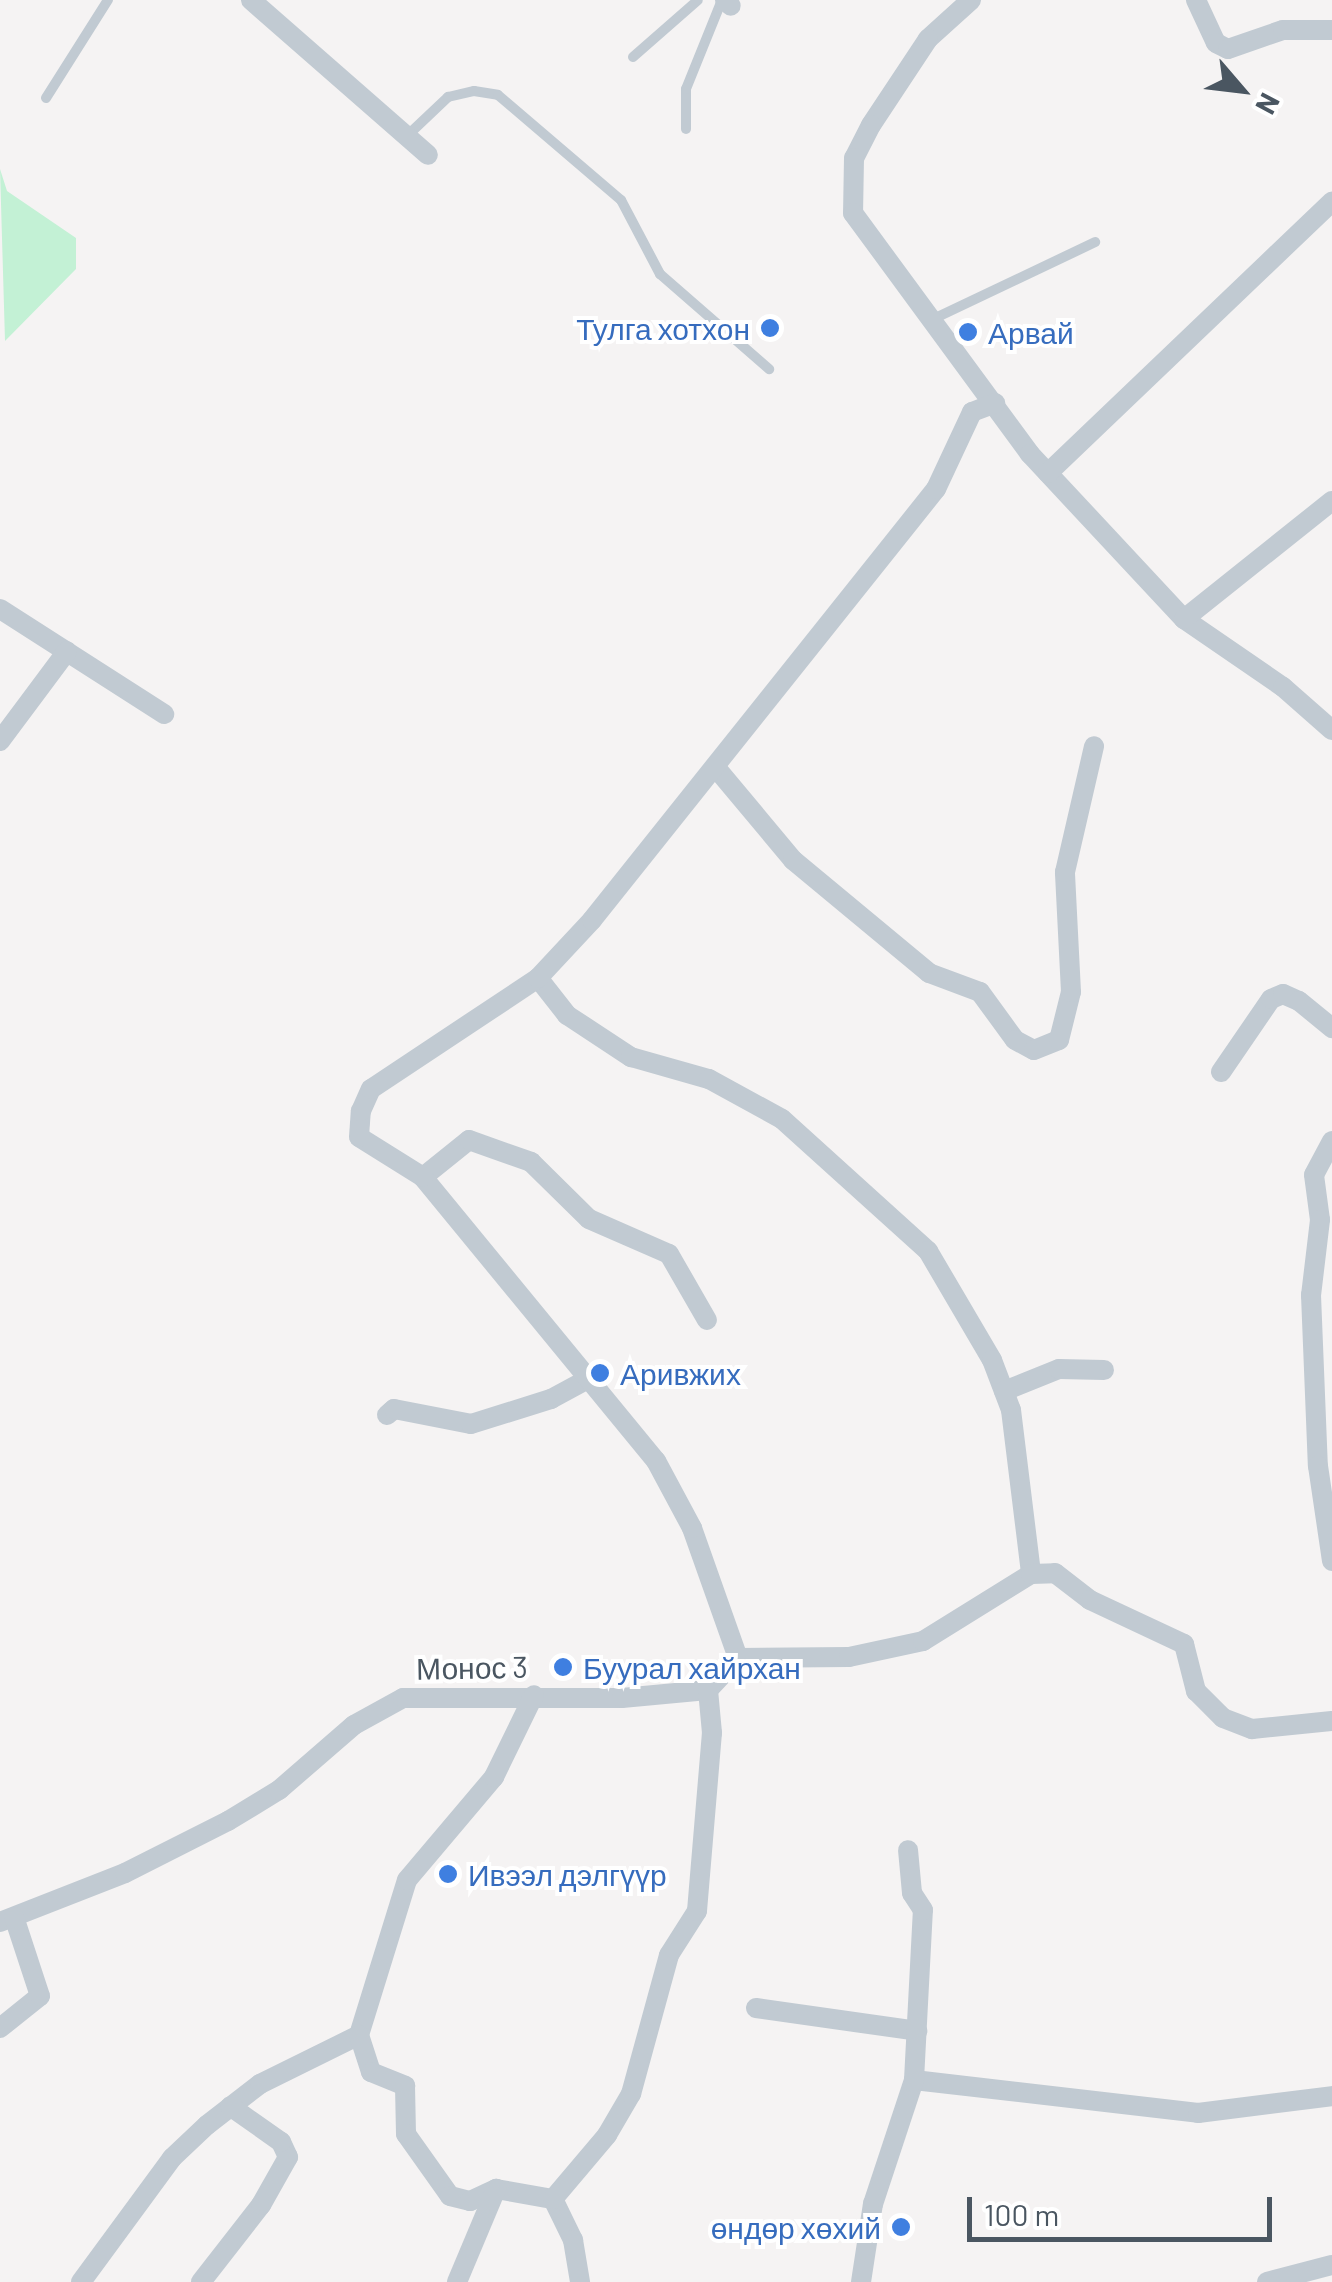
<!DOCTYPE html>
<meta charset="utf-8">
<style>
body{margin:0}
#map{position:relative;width:1332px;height:2282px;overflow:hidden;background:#f5f3f3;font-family:Barlow,sans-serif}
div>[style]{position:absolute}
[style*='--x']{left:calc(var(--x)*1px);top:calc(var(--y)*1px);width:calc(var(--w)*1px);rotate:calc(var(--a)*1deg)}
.green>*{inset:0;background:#c3f1d5}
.lane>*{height:10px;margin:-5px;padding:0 5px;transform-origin:5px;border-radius:5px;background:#c1cad2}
.street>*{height:20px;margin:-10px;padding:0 10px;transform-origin:10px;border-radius:10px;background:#c1cad2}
.dots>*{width:28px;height:28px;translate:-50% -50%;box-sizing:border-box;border:5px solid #fff;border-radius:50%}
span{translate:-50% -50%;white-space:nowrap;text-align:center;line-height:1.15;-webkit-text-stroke:8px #fff;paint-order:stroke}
.shop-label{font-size:30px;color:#366cbe}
.right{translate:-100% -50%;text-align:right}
.left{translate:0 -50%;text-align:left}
.street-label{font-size:30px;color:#4a5661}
.north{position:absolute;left:1192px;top:40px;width:100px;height:100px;-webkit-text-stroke:8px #fff;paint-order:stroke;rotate:118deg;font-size:28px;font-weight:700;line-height:40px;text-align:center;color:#4a5661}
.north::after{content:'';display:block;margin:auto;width:35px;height:45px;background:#4a5661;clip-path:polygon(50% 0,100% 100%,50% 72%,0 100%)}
.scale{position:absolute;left:967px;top:2197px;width:305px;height:45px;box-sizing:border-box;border:5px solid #4a5661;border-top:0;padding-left:12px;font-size:30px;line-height:35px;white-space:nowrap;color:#4a5661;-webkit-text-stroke:8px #fff;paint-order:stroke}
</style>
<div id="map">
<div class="green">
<i style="clip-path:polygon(0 169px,7px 191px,76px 238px,76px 269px,5px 341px)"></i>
</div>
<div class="lane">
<i style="--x:633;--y:57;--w:86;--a:-41.2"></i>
<i style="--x:46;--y:98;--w:116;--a:-57.7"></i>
<i style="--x:686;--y:129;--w:40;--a:-90"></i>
<i style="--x:686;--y:89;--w:96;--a:-68"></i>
<i style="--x:409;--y:134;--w:54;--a:-43.5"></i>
<i style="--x:448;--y:97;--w:27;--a:-13"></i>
<i style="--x:474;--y:91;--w:24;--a:9"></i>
<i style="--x:498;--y:95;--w:162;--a:40.5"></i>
<i style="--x:621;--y:200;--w:84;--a:62.2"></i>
<i style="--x:660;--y:274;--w:145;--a:41.1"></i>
<i style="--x:929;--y:321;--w:184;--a:-25.4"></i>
</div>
<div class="street">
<i style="--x:251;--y:0;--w:235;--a:41.2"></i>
<i style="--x:725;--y:0;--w:8;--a:45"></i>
<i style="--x:971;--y:0;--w:58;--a:137.8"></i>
<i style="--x:928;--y:39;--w:103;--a:123.5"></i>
<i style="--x:871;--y:125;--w:37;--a:117"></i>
<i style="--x:854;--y:158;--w:55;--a:91"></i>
<i style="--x:853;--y:213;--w:299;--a:53.7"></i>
<i style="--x:1030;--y:454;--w:226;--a:47"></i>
<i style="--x:1184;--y:619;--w:120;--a:34.5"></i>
<i style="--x:1283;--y:687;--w:65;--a:41.3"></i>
<i style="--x:1196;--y:0;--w:47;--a:65.1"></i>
<i style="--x:1216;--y:43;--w:13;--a:27"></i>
<i style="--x:1228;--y:49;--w:58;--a:-19.1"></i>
<i style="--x:1283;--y:30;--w:49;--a:0"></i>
<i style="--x:1048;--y:473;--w:393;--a:-43.7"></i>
<i style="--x:0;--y:609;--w:195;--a:32.6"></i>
<i style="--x:1184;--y:619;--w:189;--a:-38.6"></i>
<i style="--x:0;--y:741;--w:112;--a:-53.3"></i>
<i style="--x:717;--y:769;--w:119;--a:50.1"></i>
<i style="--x:793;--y:860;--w:177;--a:39.7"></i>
<i style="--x:929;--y:973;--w:54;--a:20.4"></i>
<i style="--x:980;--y:992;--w:59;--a:53.9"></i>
<i style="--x:1015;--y:1040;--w:21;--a:28"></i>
<i style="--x:1034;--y:1050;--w:27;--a:-22"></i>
<i style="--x:1059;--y:1040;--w:49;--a:-76"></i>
<i style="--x:1071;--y:992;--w:120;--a:-92.9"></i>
<i style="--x:1065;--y:872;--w:129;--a:-77"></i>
<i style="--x:538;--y:978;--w:47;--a:51.9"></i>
<i style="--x:567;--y:1015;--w:77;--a:33.3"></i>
<i style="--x:631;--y:1057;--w:81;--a:15.8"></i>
<i style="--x:709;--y:1079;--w:83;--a:28.7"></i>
<i style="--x:782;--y:1119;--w:197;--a:42.1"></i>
<i style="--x:928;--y:1251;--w:126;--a:59.6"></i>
<i style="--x:992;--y:1360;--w:53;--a:69.2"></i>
<i style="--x:1011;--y:1410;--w:165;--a:83"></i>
<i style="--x:1221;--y:1072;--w:88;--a:-55.6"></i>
<i style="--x:1271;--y:999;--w:13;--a:-23"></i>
<i style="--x:1283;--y:994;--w:17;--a:24"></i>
<i style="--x:1299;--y:1001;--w:43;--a:39.3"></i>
<i style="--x:1332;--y:1141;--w:38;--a:118"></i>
<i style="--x:1314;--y:1175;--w:45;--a:82.4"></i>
<i style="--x:1320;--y:1220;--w:76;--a:96.8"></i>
<i style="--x:1311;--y:1295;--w:171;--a:87.7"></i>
<i style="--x:1318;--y:1466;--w:96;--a:81.6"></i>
<i style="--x:423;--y:1177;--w:59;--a:-38.8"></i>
<i style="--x:469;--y:1140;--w:66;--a:19.5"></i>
<i style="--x:531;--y:1162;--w:81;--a:44.5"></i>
<i style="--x:589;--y:1219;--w:87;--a:23.6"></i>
<i style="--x:669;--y:1254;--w:76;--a:60.1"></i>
<i style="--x:1004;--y:1391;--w:59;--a:-21.8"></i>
<i style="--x:1059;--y:1369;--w:45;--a:1.3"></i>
<i style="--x:387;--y:1415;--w:9;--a:-41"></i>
<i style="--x:394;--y:1409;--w:78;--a:11"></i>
<i style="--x:471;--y:1424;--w:84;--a:-17.4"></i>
<i style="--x:551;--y:1399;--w:42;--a:-28.4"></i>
<i style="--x:738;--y:1658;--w:138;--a:-109.5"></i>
<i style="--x:692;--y:1528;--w:76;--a:-118.2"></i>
<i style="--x:656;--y:1461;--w:367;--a:-129.4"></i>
<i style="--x:423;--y:1177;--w:75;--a:-148"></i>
<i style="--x:359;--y:1137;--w:26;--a:-86"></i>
<i style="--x:361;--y:1111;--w:24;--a:-66"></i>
<i style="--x:371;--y:1089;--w:201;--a:-33.6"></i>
<i style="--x:538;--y:978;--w:79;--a:-47"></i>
<i style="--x:592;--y:920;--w:551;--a:-51.41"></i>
<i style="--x:936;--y:489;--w:85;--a:-64.9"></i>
<i style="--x:972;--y:412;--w:25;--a:-21"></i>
<i style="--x:0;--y:1922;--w:134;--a:-21.4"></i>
<i style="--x:125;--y:1873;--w:115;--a:-26.8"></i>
<i style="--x:228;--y:1821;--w:60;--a:-31.3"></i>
<i style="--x:279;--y:1790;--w:99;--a:-40.9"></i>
<i style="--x:354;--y:1725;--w:56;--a:-28.9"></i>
<i style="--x:403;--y:1698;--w:219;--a:0"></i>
<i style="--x:622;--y:1698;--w:86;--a:-5.3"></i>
<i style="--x:708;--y:1690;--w:44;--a:-46.8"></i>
<i style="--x:738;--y:1658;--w:111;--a:-0.5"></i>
<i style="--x:849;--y:1657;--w:76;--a:-12.2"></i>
<i style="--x:923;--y:1641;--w:127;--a:-31.8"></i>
<i style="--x:1031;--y:1574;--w:24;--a:-2"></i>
<i style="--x:1055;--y:1573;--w:44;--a:37.6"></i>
<i style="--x:1090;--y:1600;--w:104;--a:25.1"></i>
<i style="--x:1184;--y:1644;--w:49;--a:75.7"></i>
<i style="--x:1196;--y:1691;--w:38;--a:45"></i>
<i style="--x:1223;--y:1718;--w:31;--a:21"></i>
<i style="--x:1252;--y:1729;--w:80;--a:-5.7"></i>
<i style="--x:756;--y:2008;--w:163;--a:8.1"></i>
<i style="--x:0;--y:2028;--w:51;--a:-38.7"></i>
<i style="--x:40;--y:1996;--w:83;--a:-108.2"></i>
<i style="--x:359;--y:2035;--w:162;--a:-72.8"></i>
<i style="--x:407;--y:1880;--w:135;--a:-49.8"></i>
<i style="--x:494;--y:1777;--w:91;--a:-64"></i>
<i style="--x:914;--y:2080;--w:286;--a:6.6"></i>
<i style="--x:1198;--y:2113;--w:135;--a:-7.2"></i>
<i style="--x:553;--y:2199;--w:46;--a:64"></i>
<i style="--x:573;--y:2240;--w:43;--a:80.5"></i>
<i style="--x:81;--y:2282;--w:154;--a:-53.7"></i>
<i style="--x:172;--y:2158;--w:48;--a:-43.3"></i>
<i style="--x:207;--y:2125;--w:67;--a:-37.7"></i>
<i style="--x:260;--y:2084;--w:110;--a:-26.3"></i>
<i style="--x:359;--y:2035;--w:39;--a:72"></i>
<i style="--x:371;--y:2072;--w:37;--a:22"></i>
<i style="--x:405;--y:2086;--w:48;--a:88.8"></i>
<i style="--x:406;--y:2134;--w:76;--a:54.6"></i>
<i style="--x:450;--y:2196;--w:21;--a:14"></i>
<i style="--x:470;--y:2201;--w:29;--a:-25"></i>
<i style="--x:496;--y:2189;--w:58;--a:10"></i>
<i style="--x:553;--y:2199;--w:84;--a:-49.8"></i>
<i style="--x:607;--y:2135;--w:48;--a:-59.7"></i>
<i style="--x:631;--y:2094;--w:144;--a:-74.7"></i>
<i style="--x:669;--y:1955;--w:52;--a:-57.5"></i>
<i style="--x:697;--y:1911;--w:179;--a:-85.2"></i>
<i style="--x:712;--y:1733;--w:43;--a:-95.3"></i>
<i style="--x:201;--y:2282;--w:98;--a:-52.1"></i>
<i style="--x:261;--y:2205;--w:55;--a:-60.6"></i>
<i style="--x:288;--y:2157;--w:17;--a:-115"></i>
<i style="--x:281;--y:2142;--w:62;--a:-144.8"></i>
<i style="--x:457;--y:2282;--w:101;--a:-67.2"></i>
<i style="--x:861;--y:2282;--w:79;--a:-81.3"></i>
<i style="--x:873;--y:2204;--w:131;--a:-71.7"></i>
<i style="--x:914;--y:2080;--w:170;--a:-87"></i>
<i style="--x:923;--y:1910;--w:20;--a:-123"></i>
<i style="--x:912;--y:1893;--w:43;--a:-95.3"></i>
<i style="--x:1267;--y:2282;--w:67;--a:-14.7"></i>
</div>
<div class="dots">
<i style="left:770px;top:328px;background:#3f7fe0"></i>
<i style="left:968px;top:332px;background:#3f7fe0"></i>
<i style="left:600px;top:1373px;background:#3f7fe0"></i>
<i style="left:563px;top:1667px;background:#3f7fe0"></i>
<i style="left:448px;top:1874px;background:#3f7fe0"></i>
<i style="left:901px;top:2227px;background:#3f7fe0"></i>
</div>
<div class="shop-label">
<span class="right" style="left:750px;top:328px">Тулга хотхон</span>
<span class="left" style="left:988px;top:332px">Арвай</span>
<span class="left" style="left:620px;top:1373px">Аривжих</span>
<span class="left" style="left:583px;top:1667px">Буурал хайрхан</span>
<span class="left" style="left:468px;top:1874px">Ивээл дэлгүүр</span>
<span class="right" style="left:881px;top:2227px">өндөр хөхий</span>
</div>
<div class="street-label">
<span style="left:472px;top:1667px;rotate:-1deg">Монос 3</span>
</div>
<div class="north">N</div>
<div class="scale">100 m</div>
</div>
